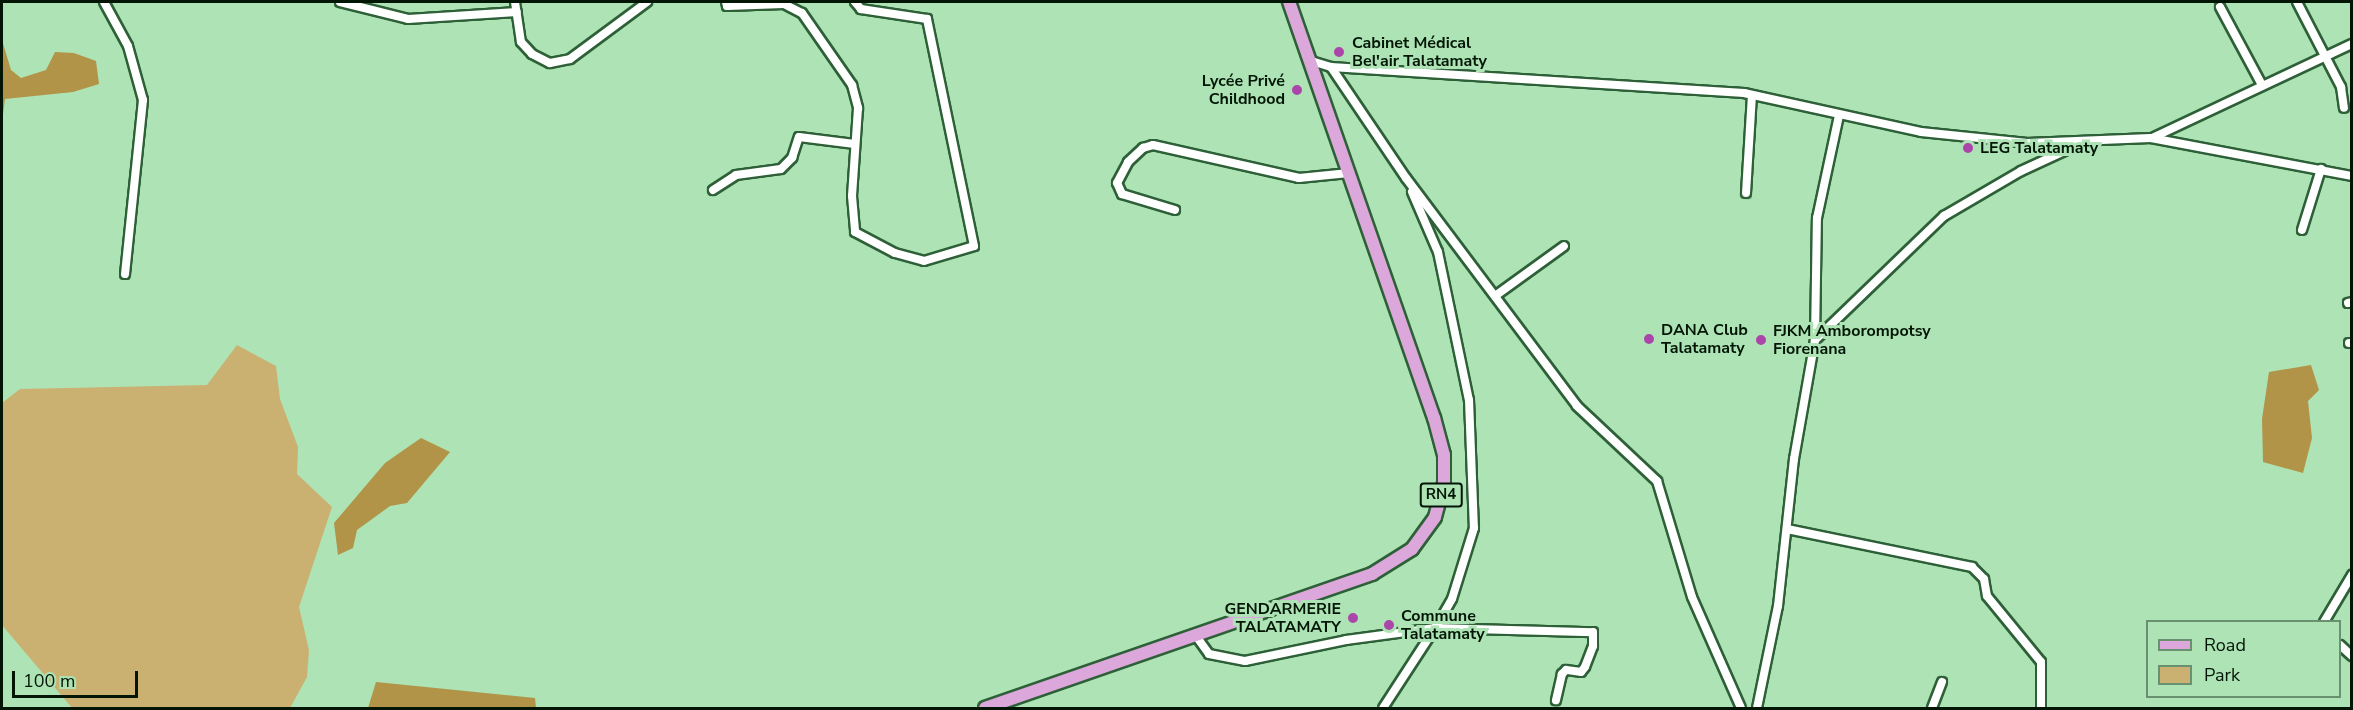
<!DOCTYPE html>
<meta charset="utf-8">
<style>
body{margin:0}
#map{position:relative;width:2353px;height:710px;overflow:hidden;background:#ade3b5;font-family:"Nunito Sans",sans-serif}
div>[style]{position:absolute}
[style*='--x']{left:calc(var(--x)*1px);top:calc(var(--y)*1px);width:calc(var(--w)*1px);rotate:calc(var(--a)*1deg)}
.green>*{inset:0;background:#cab172}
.forest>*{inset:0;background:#b19447}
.roads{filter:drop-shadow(2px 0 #2e6038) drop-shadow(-2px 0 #2e6038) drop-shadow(0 2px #2e6038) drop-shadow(0 -2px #2e6038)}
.street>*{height:8px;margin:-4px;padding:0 4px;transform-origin:4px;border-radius:4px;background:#fff}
.primary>*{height:12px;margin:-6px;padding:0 6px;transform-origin:6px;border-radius:6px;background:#dca7da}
.dots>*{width:16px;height:16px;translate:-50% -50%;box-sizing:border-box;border:3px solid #ade3b5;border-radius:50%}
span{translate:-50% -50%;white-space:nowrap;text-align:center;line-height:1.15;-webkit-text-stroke:6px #ade3b5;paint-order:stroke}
.shield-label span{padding:2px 4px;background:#ade3b5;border:2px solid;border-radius:4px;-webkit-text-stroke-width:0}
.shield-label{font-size:15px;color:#031606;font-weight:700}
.poi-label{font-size:16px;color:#031606;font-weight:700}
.left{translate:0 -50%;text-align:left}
.right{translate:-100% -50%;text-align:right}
.frame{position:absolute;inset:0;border:3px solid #031606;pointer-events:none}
.legend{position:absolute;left:2146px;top:620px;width:195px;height:78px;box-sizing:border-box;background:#ade3b5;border:2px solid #69916f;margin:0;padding:8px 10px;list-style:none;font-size:18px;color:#031606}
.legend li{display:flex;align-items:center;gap:12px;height:30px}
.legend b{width:30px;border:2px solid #69916f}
.scale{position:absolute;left:12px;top:671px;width:126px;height:27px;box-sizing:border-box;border:3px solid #031606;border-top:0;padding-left:8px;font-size:18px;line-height:21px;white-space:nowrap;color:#031606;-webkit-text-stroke:4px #ade3b5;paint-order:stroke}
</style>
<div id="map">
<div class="green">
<i style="clip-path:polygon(237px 345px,276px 366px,280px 399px,298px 447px,297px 474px,332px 507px,299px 607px,309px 650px,307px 677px,290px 708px,72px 708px,2px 625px,2px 403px,20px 389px,207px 385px)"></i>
</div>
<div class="forest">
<i style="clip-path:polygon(2px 40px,11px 70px,21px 78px,46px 70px,55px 52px,74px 53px,96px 61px,99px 84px,73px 92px,5px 99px,2px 122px)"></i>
<i style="clip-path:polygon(2311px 365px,2319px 390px,2308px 401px,2312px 438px,2303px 473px,2263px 462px,2262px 419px,2269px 372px)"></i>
<i style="clip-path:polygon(421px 438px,450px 452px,407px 503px,390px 506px,357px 530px,353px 548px,338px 555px,334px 523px,385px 463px)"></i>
<i style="clip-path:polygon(376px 682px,535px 698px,536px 708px,368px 708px)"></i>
</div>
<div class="roads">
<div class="street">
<i style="--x:104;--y:2;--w:50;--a:61.4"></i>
<i style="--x:128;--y:46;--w:56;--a:74.5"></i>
<i style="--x:143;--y:100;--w:175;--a:95.9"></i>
<i style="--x:340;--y:2;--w:70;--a:14"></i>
<i style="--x:408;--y:19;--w:109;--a:-3.7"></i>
<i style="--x:515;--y:2;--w:40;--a:81.5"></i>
<i style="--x:521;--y:42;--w:16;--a:47"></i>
<i style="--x:532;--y:54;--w:20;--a:27"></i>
<i style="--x:550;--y:63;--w:20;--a:-11"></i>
<i style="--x:570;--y:59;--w:96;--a:-36.5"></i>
<i style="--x:726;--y:2;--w:4;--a:76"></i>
<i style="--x:727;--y:6;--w:57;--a:-2"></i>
<i style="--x:784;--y:4;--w:20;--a:27"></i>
<i style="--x:802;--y:13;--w:88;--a:55.2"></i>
<i style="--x:852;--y:85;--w:24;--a:75"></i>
<i style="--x:858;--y:108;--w:88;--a:93.9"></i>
<i style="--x:852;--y:196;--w:36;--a:85"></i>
<i style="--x:855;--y:232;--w:45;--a:27.7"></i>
<i style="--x:895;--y:253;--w:30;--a:15"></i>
<i style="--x:924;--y:261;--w:52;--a:-16.7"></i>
<i style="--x:974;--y:246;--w:232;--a:-101.7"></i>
<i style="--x:927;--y:19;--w:67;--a:-171.4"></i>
<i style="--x:861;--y:9;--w:9;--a:-131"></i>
<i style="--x:2297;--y:2;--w:96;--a:62.6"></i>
<i style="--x:2341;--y:87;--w:21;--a:82"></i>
<i style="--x:2220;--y:7;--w:89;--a:61.7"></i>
<i style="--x:1308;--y:60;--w:24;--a:17"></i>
<i style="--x:1331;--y:67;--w:134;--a:56"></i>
<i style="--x:1406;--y:178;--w:285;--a:53.1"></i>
<i style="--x:1577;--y:406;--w:110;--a:43.2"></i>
<i style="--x:1657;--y:481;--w:121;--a:73.2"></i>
<i style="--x:1692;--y:597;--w:121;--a:66.2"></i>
<i style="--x:1331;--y:67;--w:414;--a:3.6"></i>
<i style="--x:1744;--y:93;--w:181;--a:12.4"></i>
<i style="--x:1921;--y:132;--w:107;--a:5.9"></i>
<i style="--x:2027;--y:143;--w:124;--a:-2.3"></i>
<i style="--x:2151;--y:138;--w:205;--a:10.7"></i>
<i style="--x:2152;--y:138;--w:221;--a:-25.2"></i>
<i style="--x:713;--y:190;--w:27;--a:-33"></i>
<i style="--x:736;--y:175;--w:45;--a:-7.6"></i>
<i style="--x:781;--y:169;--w:16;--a:-45"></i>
<i style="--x:792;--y:158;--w:22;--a:-72"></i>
<i style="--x:799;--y:137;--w:56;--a:7.1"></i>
<i style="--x:1412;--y:192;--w:65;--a:66.6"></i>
<i style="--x:1438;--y:252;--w:151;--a:78.2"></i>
<i style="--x:1469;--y:400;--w:128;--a:87.8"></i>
<i style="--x:1474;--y:528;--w:74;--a:107.2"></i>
<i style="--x:1452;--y:599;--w:34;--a:120"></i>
<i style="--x:1746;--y:193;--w:98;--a:-86.5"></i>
<i style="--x:1175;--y:210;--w:55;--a:-163.2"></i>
<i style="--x:1122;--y:194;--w:12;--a:-114"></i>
<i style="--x:1117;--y:183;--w:24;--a:-62"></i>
<i style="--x:1128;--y:162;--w:21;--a:-43"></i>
<i style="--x:1143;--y:148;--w:10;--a:-17"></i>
<i style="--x:1153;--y:145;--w:150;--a:12.7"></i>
<i style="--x:1299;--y:178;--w:50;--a:-5.7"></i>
<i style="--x:2302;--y:230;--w:64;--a:-72.7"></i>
<i style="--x:1495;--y:296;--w:85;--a:-35.9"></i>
<i style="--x:2348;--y:303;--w:4;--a:-14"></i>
<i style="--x:1815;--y:340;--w:122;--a:-89.1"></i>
<i style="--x:1817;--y:218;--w:105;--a:-77.9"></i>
<i style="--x:2349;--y:343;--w:3;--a:0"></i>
<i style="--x:1787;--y:529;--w:189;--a:11.6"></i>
<i style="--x:1972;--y:567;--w:17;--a:45"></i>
<i style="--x:1984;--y:579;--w:17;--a:80"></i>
<i style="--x:1987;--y:596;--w:85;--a:50.7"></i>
<i style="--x:2041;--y:662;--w:46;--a:90"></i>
<i style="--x:2324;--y:622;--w:55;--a:-59.2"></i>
<i style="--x:1435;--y:628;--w:158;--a:1.5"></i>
<i style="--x:1593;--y:632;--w:14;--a:90"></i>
<i style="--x:1593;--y:646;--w:22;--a:111"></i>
<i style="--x:1585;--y:667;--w:6;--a:129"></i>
<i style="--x:1581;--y:672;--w:15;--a:-172"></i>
<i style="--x:1566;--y:670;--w:6;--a:135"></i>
<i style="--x:1562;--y:674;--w:27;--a:103"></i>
<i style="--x:1196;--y:636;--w:22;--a:54"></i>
<i style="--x:1209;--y:654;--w:37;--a:11"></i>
<i style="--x:1245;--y:661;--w:103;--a:-11.7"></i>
<i style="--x:1346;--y:640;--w:90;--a:-7.7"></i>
<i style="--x:1435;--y:628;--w:95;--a:123"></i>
<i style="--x:2340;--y:645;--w:16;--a:43"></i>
<i style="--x:1757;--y:708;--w:104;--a:-78.4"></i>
<i style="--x:1778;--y:606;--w:148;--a:-83.8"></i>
<i style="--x:1794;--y:459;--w:121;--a:-80"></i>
<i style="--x:1815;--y:340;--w:179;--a:-43.9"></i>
<i style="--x:1944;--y:216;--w:89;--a:-30.3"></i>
<i style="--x:2021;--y:171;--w:69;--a:-24.7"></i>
<i style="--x:1932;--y:708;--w:28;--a:-69"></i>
</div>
<div class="primary">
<i style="--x:985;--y:708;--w:410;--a:-19.1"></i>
<i style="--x:1372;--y:574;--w:47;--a:-32"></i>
<i style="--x:1412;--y:549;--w:39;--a:-54"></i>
<i style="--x:1435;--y:517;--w:35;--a:-75"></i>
<i style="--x:1444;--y:483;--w:28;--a:-90"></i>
<i style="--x:1444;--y:455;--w:38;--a:-105"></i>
<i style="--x:1434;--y:418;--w:441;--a:-109.2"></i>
</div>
</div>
<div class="dots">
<i style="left:1339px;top:52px;background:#ab45a9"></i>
<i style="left:1297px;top:90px;background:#ab45a9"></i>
<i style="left:1968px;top:148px;background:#ab45a9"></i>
<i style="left:1649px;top:339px;background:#ab45a9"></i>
<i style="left:1761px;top:340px;background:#ab45a9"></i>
<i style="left:1353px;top:618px;background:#ab45a9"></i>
<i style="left:1389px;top:625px;background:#ab45a9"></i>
</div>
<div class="shield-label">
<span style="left:1441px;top:495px">RN4</span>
</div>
<div class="poi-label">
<span class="left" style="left:1352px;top:52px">Cabinet Médical<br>Bel'air Talatamaty</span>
<span class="right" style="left:1285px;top:90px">Lycée Privé<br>Childhood</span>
<span class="left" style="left:1980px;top:148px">LEG Talatamaty</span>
<span class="left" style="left:1661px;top:339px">DANA Club<br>Talatamaty</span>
<span class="left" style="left:1773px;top:340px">FJKM Amborompotsy<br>Fiorenana</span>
<span class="right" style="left:1341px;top:618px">GENDARMERIE<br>TALATAMATY</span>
<span class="left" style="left:1401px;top:625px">Commune<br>Talatamaty</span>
</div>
<div class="frame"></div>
<ul class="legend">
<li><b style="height:8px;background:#dca7da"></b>Road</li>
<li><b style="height:16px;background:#cab172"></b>Park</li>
</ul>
<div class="scale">100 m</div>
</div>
